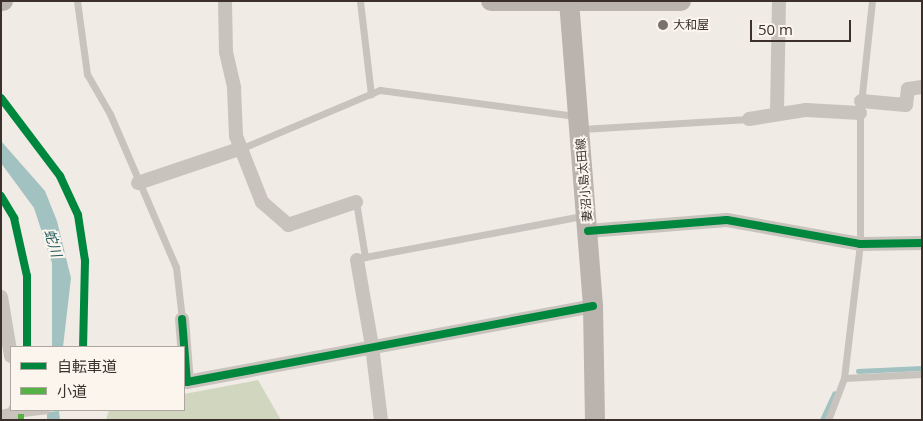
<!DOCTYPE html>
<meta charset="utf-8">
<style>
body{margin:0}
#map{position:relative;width:923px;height:421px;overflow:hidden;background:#f0ebe5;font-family:"Open Sans","Noto Sans JP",sans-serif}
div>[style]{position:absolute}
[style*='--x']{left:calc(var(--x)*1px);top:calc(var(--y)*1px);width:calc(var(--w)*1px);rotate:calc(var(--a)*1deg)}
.green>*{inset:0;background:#d1d6bf}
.water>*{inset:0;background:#a1c2c1}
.stream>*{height:4.5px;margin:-2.25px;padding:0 2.25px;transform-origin:2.25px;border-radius:2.25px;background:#a1c2c1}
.service>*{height:7px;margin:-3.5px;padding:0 3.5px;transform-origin:3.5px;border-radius:3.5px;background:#c9c3be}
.minor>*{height:14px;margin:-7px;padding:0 7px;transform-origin:7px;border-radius:7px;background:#c9c3be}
.secondary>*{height:20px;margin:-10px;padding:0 10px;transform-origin:10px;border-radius:10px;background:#bab3ae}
.quiet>*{height:6px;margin-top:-3px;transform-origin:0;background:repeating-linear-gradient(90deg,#57b246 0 12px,transparent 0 18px)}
.cycleway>*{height:8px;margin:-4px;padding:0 4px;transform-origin:4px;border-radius:4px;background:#00873e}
.dots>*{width:14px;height:14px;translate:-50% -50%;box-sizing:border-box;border:2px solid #fbf5ee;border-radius:50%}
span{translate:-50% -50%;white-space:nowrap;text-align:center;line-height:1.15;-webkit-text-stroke:4px #fbf5ee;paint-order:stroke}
.poi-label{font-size:12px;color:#3b302b}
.left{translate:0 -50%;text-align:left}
.street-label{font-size:12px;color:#3b302b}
.water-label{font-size:14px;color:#1f5a5e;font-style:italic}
.frame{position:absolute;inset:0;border:2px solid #3b302b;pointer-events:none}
.legend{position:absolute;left:10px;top:346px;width:175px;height:65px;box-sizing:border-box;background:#fbf5ee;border:1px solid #aea6a0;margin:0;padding:6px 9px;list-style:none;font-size:15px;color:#3b302b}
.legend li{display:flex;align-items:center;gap:10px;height:25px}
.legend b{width:25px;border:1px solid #aea6a0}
.scale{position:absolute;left:750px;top:20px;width:101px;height:22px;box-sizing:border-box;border:2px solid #3b302b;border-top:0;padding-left:6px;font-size:15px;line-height:18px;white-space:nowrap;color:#3b302b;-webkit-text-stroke:4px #fbf5ee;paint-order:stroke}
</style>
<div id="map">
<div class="green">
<i style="clip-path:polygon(258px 380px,281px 420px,106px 420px,109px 410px,184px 410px,184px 394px)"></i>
</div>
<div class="water">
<i style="clip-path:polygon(1px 141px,45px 191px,57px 221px,71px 278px,63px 347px,52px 347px,52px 263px,34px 208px,1px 163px)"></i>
<i style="clip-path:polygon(59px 411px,60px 420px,47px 420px,47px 412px)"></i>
</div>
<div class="stream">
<i style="--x:858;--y:371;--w:64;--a:-2.7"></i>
<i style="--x:822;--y:420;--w:29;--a:-65"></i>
</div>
<div class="service">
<i style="--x:77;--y:1;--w:74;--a:82.2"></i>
<i style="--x:87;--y:74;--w:46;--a:60.1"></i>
<i style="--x:110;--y:114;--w:167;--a:66.7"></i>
<i style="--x:176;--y:267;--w:52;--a:83.4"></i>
<i style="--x:360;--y:1;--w:94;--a:83.3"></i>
<i style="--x:582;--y:129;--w:167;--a:-3.4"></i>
<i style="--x:240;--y:149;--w:152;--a:-22.9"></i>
<i style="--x:380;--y:90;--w:197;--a:7.6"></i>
<i style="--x:356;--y:202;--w:56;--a:80.7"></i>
<i style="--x:365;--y:257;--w:3;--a:162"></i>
<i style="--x:365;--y:257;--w:222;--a:-10.7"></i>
<i style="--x:844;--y:378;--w:78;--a:-2.9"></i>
<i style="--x:15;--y:414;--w:31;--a:-7"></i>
<i style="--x:828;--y:420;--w:45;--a:-69.1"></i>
<i style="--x:844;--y:378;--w:135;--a:-83.2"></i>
<i style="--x:860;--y:244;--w:131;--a:-90"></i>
<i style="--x:860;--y:113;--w:113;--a:-83.9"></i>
</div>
<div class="minor">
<i style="--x:225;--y:1;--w:51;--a:88.9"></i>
<i style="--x:226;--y:52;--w:37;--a:77"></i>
<i style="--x:234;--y:88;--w:48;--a:87.6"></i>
<i style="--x:236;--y:136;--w:71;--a:68.5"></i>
<i style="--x:262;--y:202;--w:35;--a:41"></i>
<i style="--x:288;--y:225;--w:72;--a:-18.7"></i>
<i style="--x:861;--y:101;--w:45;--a:5.1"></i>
<i style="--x:906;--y:105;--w:16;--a:-83"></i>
<i style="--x:908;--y:89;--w:14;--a:-8"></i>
<i style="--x:777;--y:113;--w:112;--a:-89"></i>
<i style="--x:749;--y:119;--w:58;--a:-9"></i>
<i style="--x:806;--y:110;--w:54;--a:3.2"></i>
<i style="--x:138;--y:183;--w:107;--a:-18.6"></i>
<i style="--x:588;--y:231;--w:139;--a:-4.5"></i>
<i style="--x:727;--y:220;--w:135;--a:10.2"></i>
<i style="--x:860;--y:244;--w:62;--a:-0.9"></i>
<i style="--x:357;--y:260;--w:87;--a:80.1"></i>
<i style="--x:372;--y:346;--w:75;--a:83.1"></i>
<i style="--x:1;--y:297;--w:60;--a:80.4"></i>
<i style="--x:182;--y:319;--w:63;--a:85.5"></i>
<i style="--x:187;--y:382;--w:413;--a:-10.6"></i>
<i style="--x:1;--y:417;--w:14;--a:-12"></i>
<i style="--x:15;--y:414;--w:4;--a:-90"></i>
</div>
<div class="secondary">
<i style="--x:1;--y:1;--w:2;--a:0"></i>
<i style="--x:491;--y:1;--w:190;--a:0"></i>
<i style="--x:569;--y:1;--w:306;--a:85.5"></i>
<i style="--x:593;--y:306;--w:114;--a:89"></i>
</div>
<div class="quiet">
<i style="--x:21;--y:420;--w:6;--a:-90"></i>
</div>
<div class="cycleway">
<i style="--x:1;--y:98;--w:98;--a:52.9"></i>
<i style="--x:60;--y:176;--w:43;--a:65.2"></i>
<i style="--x:78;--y:215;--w:47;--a:81.3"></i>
<i style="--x:85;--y:261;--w:86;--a:91.3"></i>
<i style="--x:1;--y:196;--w:26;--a:59"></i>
<i style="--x:14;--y:218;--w:59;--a:77.4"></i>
<i style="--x:27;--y:276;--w:71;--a:90"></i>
<i style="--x:588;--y:231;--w:139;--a:-4.5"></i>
<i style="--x:727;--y:220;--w:135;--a:10.2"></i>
<i style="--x:860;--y:244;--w:62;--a:-0.9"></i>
<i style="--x:182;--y:319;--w:63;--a:85.5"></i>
<i style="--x:187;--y:382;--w:413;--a:-10.6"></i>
</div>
<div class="dots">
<i style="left:663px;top:25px;background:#7a716c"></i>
</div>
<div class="poi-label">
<span class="left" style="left:673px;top:25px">大和屋</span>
</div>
<div class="street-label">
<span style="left:584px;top:180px;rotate:-95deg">妻沼小島太田線</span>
</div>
<div class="water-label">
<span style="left:53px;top:243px;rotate:73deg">蛇川</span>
</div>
<div class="frame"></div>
<ul class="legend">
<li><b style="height:6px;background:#00873e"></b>自転車道</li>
<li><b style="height:6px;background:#57b246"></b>小道</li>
</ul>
<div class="scale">50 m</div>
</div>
